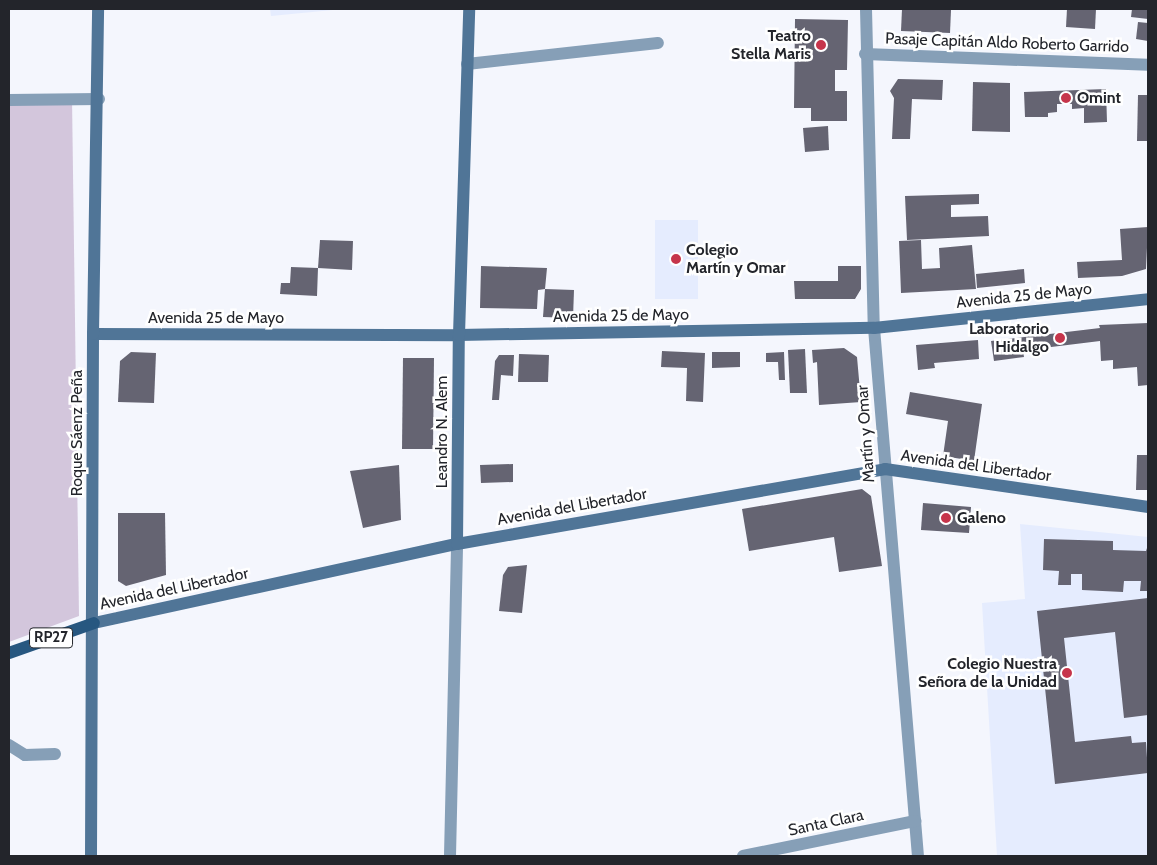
<!DOCTYPE html>
<meta charset="utf-8">
<style>
body{margin:0}
#map{position:relative;width:1157px;height:865px;overflow:hidden;background:#f4f6fd;font-family:Cabin,sans-serif}
div>[style]{position:absolute}
[style*='--x']{left:calc(var(--x)*1px);top:calc(var(--y)*1px);width:calc(var(--w)*1px);rotate:calc(var(--a)*1deg)}
.built>*{inset:0;background:#e5ecfe}
.green>*{inset:0;background:#d3c6dc}
.building>*{inset:0;background:#656472}
.lane>*{height:12px;margin:-6px;padding:0 6px;transform-origin:6px;border-radius:6px;background:#869fb7}
.street>*{height:12px;margin:-6px;padding:0 6px;transform-origin:6px;border-radius:6px;background:#869fb7}
.secondary>*{height:12px;margin:-6px;padding:0 6px;transform-origin:6px;border-radius:6px;background:#507597}
.primary>*{height:12px;margin:-6px;padding:0 6px;transform-origin:6px;border-radius:6px;background:#275780}
.dots>*{width:14px;height:14px;translate:-50% -50%;box-sizing:border-box;border:2px solid #fff;border-radius:50%}
span{translate:-50% -50%;white-space:nowrap;text-align:center;line-height:1.15;-webkit-text-stroke:5px #fff;paint-order:stroke}
.shield-label span{padding:1px 4px;background:#fff;border:1px solid;border-radius:4px;-webkit-text-stroke-width:0}
.shield-label{font-size:15px;color:#23252b;font-weight:700}
.poi-label{font-size:16px;color:#23252b;font-weight:700}
.right{translate:-100% -50%;text-align:right}
.left{translate:0 -50%;text-align:left}
.street-label{font-size:16px;color:#23252b}
.frame{position:absolute;inset:0;border:10px solid #23252b;pointer-events:none}
</style>
<div id="map">
<div class="built">
<i style="clip-path:polygon(270px 9px,343px 9px,271px 16px)"></i>
<i style="clip-path:polygon(655px 220px,698px 220px,698px 299px,655px 299px)"></i>
<i style="clip-path:polygon(1020px 524px,1148px 537px,1148px 856px,997px 856px,982px 603px,1025px 599px)"></i>
</div>
<div class="green">
<i style="clip-path:polygon(72px 98px,79px 616px,9px 642px,9px 100px)"></i>
</div>
<div class="building">
<i style="clip-path:polygon(902px 9px,951px 10px,950px 33px,901px 31px)"></i>
<i style="clip-path:polygon(1067px 9px,1096px 9px,1095px 29px,1066px 27px)"></i>
<i style="clip-path:polygon(1132px 9px,1148px 9px,1148px 19px,1131px 17px)"></i>
<i style="clip-path:polygon(795px 19px,848px 20px,847px 70px,835px 70px,835px 91px,847px 91px,847px 121px,811px 121px,811px 108px,794px 108px)"></i>
<i style="clip-path:polygon(1138px 22px,1148px 23px,1148px 41px,1136px 39px)"></i>
<i style="clip-path:polygon(898px 79px,943px 80px,942px 100px,912px 99px,910px 139px,892px 139px,894px 98px,890px 91px)"></i>
<i style="clip-path:polygon(973px 82px,1010px 83px,1010px 132px,972px 131px)"></i>
<i style="clip-path:polygon(1106px 89px,1107px 122px,1084px 123px,1084px 108px,1072px 109px,1072px 104px,1057px 104px,1057px 112px,1048px 113px,1048px 117px,1025px 117px,1024px 92px)"></i>
<i style="clip-path:polygon(1138px 95px,1148px 95px,1148px 141px,1137px 141px)"></i>
<i style="clip-path:polygon(828px 126px,829px 150px,805px 152px,803px 128px)"></i>
<i style="clip-path:polygon(979px 194px,979px 204px,951px 205px,951px 217px,988px 216px,989px 236px,907px 240px,905px 196px)"></i>
<i style="clip-path:polygon(1148px 227px,1146px 269px,1122px 276px,1078px 278px,1077px 262px,1122px 260px,1120px 229px)"></i>
<i style="clip-path:polygon(320px 240px,353px 241px,352px 270px,318px 268px)"></i>
<i style="clip-path:polygon(921px 240px,922px 269px,940px 268px,939px 248px,972px 245px,976px 289px,901px 293px,899px 241px)"></i>
<i style="clip-path:polygon(481px 266px,547px 268px,545px 289px,538px 290px,537px 309px,480px 308px)"></i>
<i style="clip-path:polygon(838px 266px,861px 266px,861px 289px,855px 299px,795px 299px,794px 281px,838px 281px)"></i>
<i style="clip-path:polygon(291px 267px,318px 268px,317px 296px,280px 294px,281px 283px,290px 283px)"></i>
<i style="clip-path:polygon(1024px 269px,1025px 283px,977px 288px,976px 274px)"></i>
<i style="clip-path:polygon(545px 289px,574px 290px,573px 318px,543px 317px)"></i>
<i style="clip-path:polygon(1148px 323px,1148px 385px,1138px 386px,1137px 367px,1113px 369px,1113px 360px,1101px 361px,1100px 341px,1043px 348px,1023px 351px,1024px 357px,994px 361px,991px 341px,1100px 328px,1099px 325px)"></i>
<i style="clip-path:polygon(978px 340px,979px 359px,934px 363px,935px 368px,918px 370px,916px 345px)"></i>
<i style="clip-path:polygon(844px 348px,857px 357px,861px 402px,819px 405px,817px 362px,813px 363px,812px 350px)"></i>
<i style="clip-path:polygon(805px 349px,807px 393px,790px 393px,788px 350px)"></i>
<i style="clip-path:polygon(662px 351px,705px 353px,703px 402px,686px 401px,687px 368px,661px 367px)"></i>
<i style="clip-path:polygon(131px 352px,156px 353px,154px 403px,118px 402px,120px 361px)"></i>
<i style="clip-path:polygon(712px 352px,740px 352px,740px 367px,712px 368px)"></i>
<i style="clip-path:polygon(784px 352px,785px 380px,779px 380px,778px 362px,766px 362px,766px 353px)"></i>
<i style="clip-path:polygon(519px 354px,549px 355px,548px 382px,518px 382px)"></i>
<i style="clip-path:polygon(499px 355px,514px 355px,513px 376px,501px 375px,499px 400px,492px 400px,495px 361px)"></i>
<i style="clip-path:polygon(403px 358px,434px 358px,433px 449px,402px 449px)"></i>
<i style="clip-path:polygon(910px 392px,982px 404px,974px 461px,943px 456px,948px 421px,906px 414px)"></i>
<i style="clip-path:polygon(1137px 455px,1148px 455px,1148px 490px,1136px 490px)"></i>
<i style="clip-path:polygon(513px 464px,513px 482px,481px 483px,480px 465px)"></i>
<i style="clip-path:polygon(399px 465px,401px 520px,363px 528px,350px 471px)"></i>
<i style="clip-path:polygon(862px 489px,871px 496px,882px 566px,839px 572px,834px 537px,749px 551px,742px 509px)"></i>
<i style="clip-path:polygon(923px 503px,971px 507px,969px 533px,921px 530px)"></i>
<i style="clip-path:polygon(118px 513px,165px 513px,166px 575px,126px 586px,118px 581px)"></i>
<i style="clip-path:polygon(1044px 539px,1113px 541px,1113px 550px,1146px 551px,1148px 545px,1148px 591px,1140px 591px,1141px 581px,1124px 581px,1123px 592px,1082px 590px,1082px 574px,1071px 574px,1071px 585px,1058px 585px,1059px 571px,1043px 570px)"></i>
<i style="clip-path:polygon(527px 565px,522px 613px,499px 611px,503px 575px,508px 567px)"></i>
<i style="clip-path:polygon(1148px 598px,1148px 715px,1124px 718px,1115px 632px,1064px 638px,1075px 742px,1131px 736px,1132px 743px,1146px 742px,1148px 773px,1055px 784px,1037px 611px)"></i>
</div>
<div class="lane">
<i style="--x:467;--y:64;--w:192;--a:-6.3"></i>
<i style="--x:9;--y:745;--w:19;--a:32"></i>
<i style="--x:25;--y:755;--w:30;--a:-2"></i>
</div>
<div class="street">
<i style="--x:866;--y:9;--w:319;--a:88.6"></i>
<i style="--x:874;--y:328;--w:530;--a:85.24"></i>
<i style="--x:865;--y:54;--w:283;--a:2.2"></i>
<i style="--x:9;--y:100;--w:90;--a:-0.6"></i>
<i style="--x:450;--y:856;--w:312;--a:-88.7"></i>
<i style="--x:743;--y:856;--w:176;--a:-11.5"></i>
</div>
<div class="secondary">
<i style="--x:93;--y:334;--w:366;--a:0.2"></i>
<i style="--x:459;--y:335;--w:415;--a:-1"></i>
<i style="--x:874;--y:328;--w:276;--a:-6"></i>
<i style="--x:457;--y:544;--w:209;--a:-89.5"></i>
<i style="--x:459;--y:335;--w:326;--a:-88.2"></i>
<i style="--x:94;--y:623;--w:371;--a:-12.3"></i>
<i style="--x:457;--y:544;--w:435;--a:-9.9"></i>
<i style="--x:885;--y:469;--w:266;--a:8.2"></i>
<i style="--x:91;--y:856;--w:522;--a:-89.78"></i>
<i style="--x:93;--y:334;--w:325;--a:-89.1"></i>
</div>
<div class="primary">
<i style="--x:9;--y:653;--w:90;--a:-19.4"></i>
</div>
<div class="dots">
<i style="left:821px;top:45px;background:#c6354b"></i>
<i style="left:1066px;top:98px;background:#c6354b"></i>
<i style="left:676px;top:259px;background:#c6354b"></i>
<i style="left:1060px;top:338px;background:#c6354b"></i>
<i style="left:946px;top:518px;background:#c6354b"></i>
<i style="left:1067px;top:673px;background:#c6354b"></i>
</div>
<div class="shield-label">
<span style="left:51px;top:638px">RP27</span>
</div>
<div class="poi-label">
<span class="right" style="left:811px;top:45px">Teatro<br>Stella Maris</span>
<span class="left" style="left:1077px;top:98px">Omint</span>
<span class="left" style="left:686px;top:259px">Colegio<br>Martín y Omar</span>
<span class="right" style="left:1049px;top:338px">Laboratorio<br>Hidalgo</span>
<span class="left" style="left:957px;top:518px">Galeno</span>
<span class="right" style="left:1057px;top:673px">Colegio Nuestra<br>Señora de la Unidad</span>
</div>
<div class="street-label">
<span style="left:1007px;top:43px;rotate:2deg">Pasaje Capitán Aldo Roberto Garrido</span>
<span style="left:1024px;top:296px;rotate:-6deg">Avenida 25 de Mayo</span>
<span style="left:621px;top:316px;rotate:-1deg">Avenida 25 de Mayo</span>
<span style="left:216px;top:318px">Avenida 25 de Mayo</span>
<span style="left:442px;top:432px;rotate:-90deg">Leandro N. Alem</span>
<span style="left:77px;top:433px;rotate:-90deg">Roque Sáenz Peña</span>
<span style="left:866px;top:434px;rotate:-94deg">Martín y Omar</span>
<span style="left:976px;top:466px;rotate:8deg">Avenida del Libertador</span>
<span style="left:572px;top:507px;rotate:-10deg">Avenida del Libertador</span>
<span style="left:174px;top:589px;rotate:-12deg">Avenida del Libertador</span>
<span style="left:826px;top:823px;rotate:-12deg">Santa Clara</span>
</div>
<div class="frame"></div>
</div>
